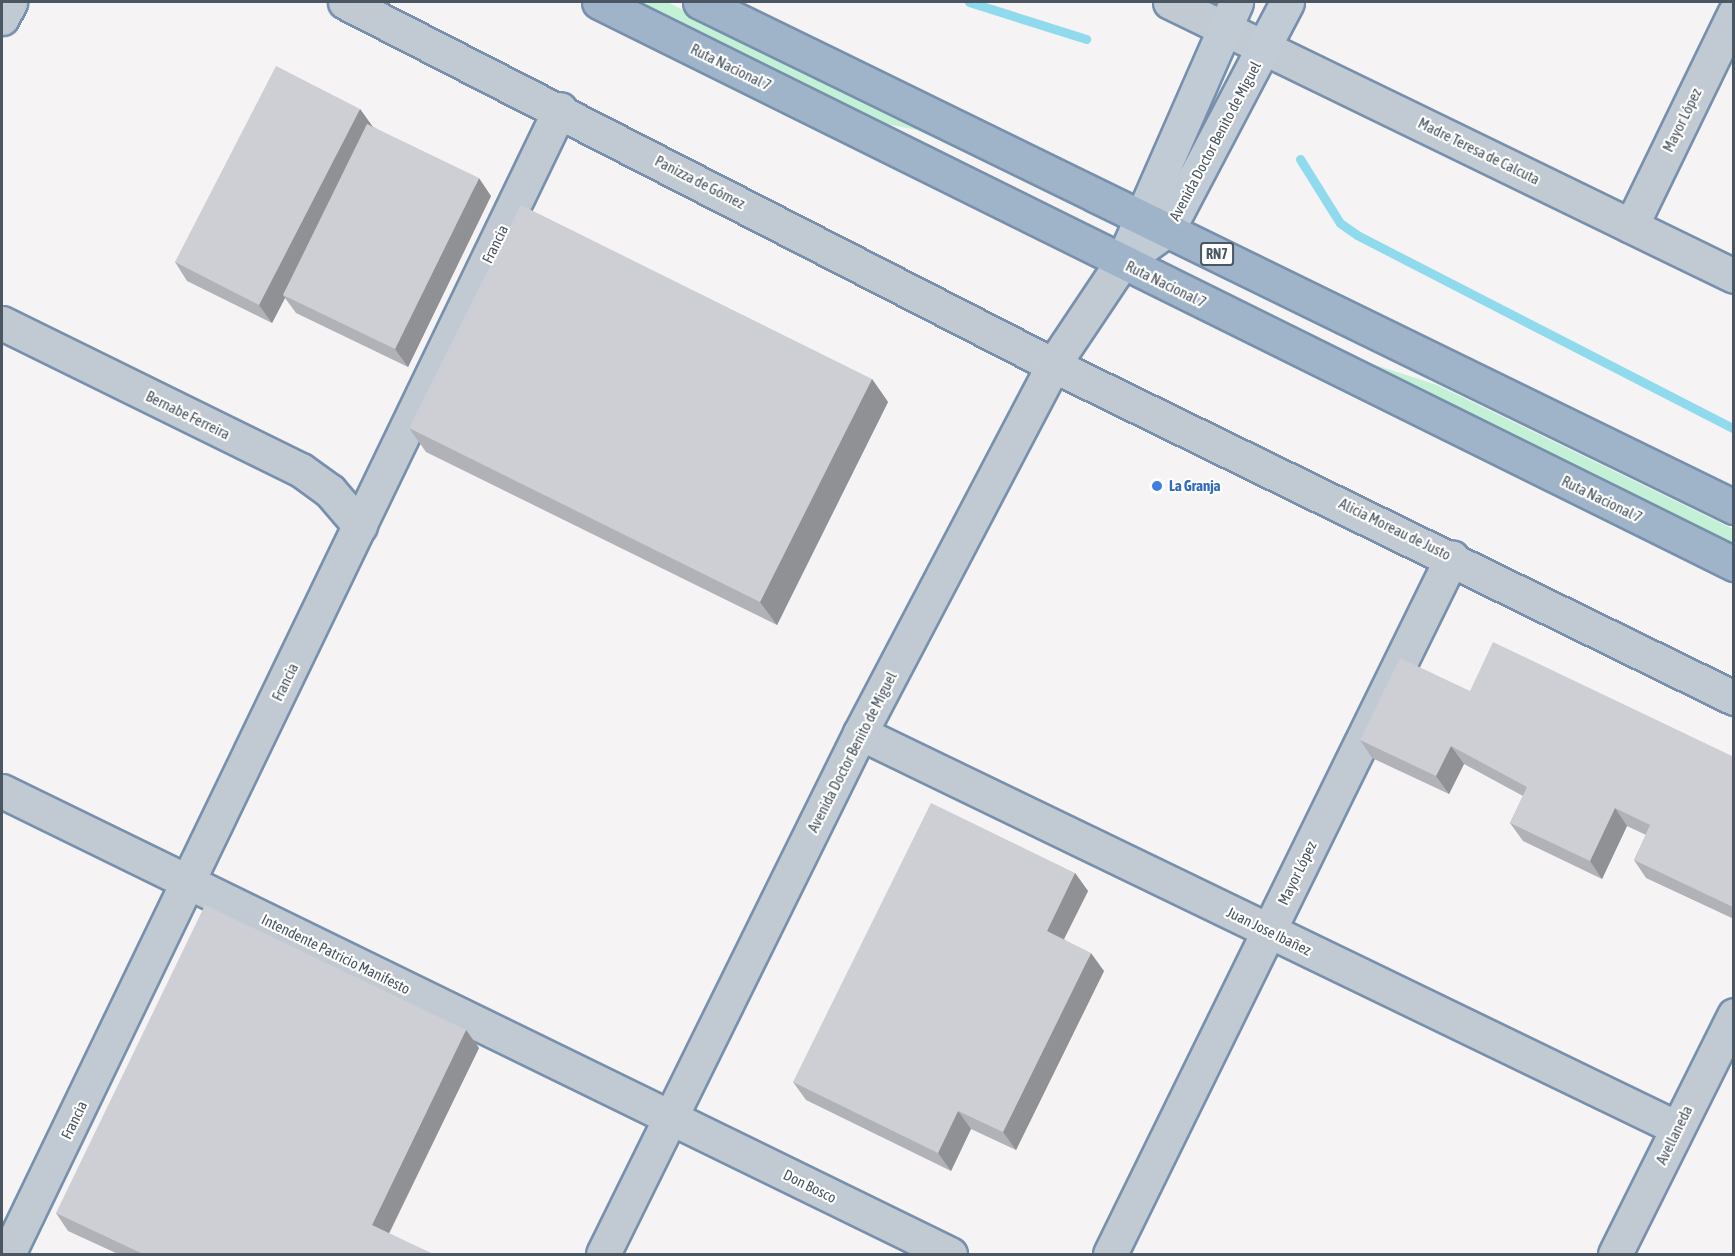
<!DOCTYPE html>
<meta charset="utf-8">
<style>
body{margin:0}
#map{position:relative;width:1735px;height:1256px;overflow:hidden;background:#f5f3f3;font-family:"Asap Condensed",sans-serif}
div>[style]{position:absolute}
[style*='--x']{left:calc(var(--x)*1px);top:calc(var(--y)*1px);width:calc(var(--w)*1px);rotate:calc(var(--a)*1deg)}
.green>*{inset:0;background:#c3f1d5}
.stream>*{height:9px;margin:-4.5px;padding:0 4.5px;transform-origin:4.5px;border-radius:4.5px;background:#90daee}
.roads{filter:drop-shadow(2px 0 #7690ad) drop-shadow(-2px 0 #7690ad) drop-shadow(0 2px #7690ad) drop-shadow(0 -2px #7690ad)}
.minor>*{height:33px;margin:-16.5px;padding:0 16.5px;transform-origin:16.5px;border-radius:16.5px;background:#c1cad2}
.tertiary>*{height:33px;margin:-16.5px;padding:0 16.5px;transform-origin:16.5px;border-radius:16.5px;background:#c1cad2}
.secondary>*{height:33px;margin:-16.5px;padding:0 16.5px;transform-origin:16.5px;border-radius:16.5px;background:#c1cbd6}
.trunk>*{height:33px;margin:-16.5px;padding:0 16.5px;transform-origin:16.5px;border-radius:16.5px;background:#9fb4c9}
.wall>*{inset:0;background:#b0b2b7}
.shaded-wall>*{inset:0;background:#909195}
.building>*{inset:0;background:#cdcfd5}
.dots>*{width:16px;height:16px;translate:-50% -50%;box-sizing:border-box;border:3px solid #fff;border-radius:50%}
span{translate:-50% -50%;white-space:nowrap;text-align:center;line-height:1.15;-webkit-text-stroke:4.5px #fff;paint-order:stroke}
.shield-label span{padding:2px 4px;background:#fff;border:2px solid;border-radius:4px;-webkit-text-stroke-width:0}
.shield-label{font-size:14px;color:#4a5661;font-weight:700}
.street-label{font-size:15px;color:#4a5661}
.shop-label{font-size:15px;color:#366cbe;font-weight:700}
.left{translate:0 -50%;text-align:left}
.frame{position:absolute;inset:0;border:3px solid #4a5661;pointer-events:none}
</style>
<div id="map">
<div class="green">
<i style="clip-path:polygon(620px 2px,667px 2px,1071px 201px,917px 130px,856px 118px)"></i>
<i style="clip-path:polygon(1351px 357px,1437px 385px,1733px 529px,1733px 548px)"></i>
</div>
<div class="stream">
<i style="--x:969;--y:2;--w:123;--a:17.5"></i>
<i style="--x:1300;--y:159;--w:75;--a:58"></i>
<i style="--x:1340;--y:223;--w:21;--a:35"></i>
<i style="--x:1357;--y:235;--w:424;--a:27.2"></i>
</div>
<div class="roads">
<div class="minor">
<i style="--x:345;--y:2;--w:796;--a:27.14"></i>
<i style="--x:1053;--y:365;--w:758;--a:26.06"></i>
<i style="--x:1170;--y:2;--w:627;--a:25.91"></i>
<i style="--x:2;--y:18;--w:18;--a:-63"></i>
<i style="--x:1631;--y:226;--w:236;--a:-64.1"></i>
<i style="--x:2;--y:323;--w:333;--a:26.2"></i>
<i style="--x:301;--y:470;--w:36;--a:36"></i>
<i style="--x:330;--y:491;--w:46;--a:49.4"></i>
<i style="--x:860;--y:733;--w:907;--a:25.8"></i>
<i style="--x:2;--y:791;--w:1055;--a:26.03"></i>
<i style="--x:8;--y:1254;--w:1271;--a:-64.26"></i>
<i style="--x:1110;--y:1254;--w:776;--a:-63.86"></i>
<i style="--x:1615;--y:1254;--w:267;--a:-63.5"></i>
</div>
<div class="tertiary">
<i style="--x:603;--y:1254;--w:581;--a:-63.74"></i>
<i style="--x:860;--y:733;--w:416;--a:-62.3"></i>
<i style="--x:1053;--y:365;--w:124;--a:-56.2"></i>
</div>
<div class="secondary">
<i style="--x:1130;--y:244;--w:264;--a:-66.3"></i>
<i style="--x:1122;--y:262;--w:57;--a:-35.7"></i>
<i style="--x:1168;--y:229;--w:256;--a:-62.3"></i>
</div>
<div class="trunk">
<i style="--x:599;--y:2;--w:1267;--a:26.34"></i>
<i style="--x:700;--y:2;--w:1151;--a:26.03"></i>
</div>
</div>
<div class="wall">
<i style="clip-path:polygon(360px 109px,372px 126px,491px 196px,408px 367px,296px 313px,285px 298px,272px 323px,187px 281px,175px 262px)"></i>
<i style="clip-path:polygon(872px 379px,888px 402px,777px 625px,426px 452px,409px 428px)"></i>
<i style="clip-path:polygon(1470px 691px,1734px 757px,1734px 919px,1646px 878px,1634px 860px,1646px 835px,1627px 826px,1602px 879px,1523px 841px,1510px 823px,1523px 796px,1464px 764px,1449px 794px,1372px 758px,1360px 740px)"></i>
<i style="clip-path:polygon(1075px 873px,1088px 891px,1064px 939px,1104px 971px,1016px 1150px,971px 1129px,951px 1171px,806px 1100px,793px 1082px)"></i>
<i style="clip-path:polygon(466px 1030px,479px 1048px,389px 1234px,433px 1254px,118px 1254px,68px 1231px,56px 1213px)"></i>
</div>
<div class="shaded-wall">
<i style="clip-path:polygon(360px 109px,373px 127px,283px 295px,285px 298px,272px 323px,259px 305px)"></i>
<i style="clip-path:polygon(479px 178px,491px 196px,408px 367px,395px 349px)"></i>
<i style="clip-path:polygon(872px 379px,888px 402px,777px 625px,760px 602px)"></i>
<i style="clip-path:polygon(1451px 746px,1464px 764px,1449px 794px,1436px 776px)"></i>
<i style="clip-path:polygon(1615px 808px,1627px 826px,1602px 879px,1590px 861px)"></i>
<i style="clip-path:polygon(1075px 873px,1088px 891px,1059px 949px,1047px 931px)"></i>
<i style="clip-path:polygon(1091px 953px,1104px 971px,1016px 1150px,1003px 1132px)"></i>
<i style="clip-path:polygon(466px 1030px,479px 1048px,384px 1243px,372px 1225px)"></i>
<i style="clip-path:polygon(958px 1111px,971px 1129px,951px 1171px,938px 1153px)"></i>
</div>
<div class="building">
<i style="clip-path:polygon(276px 66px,360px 109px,259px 305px,175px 262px)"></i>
<i style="clip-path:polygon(367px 124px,479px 178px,395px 349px,283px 295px)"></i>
<i style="clip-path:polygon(521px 205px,872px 379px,760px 602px,409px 428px)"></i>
<i style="clip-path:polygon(1493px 642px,1734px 757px,1733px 907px,1634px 860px,1650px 825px,1615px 808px,1590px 861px,1510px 823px,1527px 787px,1451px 746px,1436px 776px,1360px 740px,1400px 658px,1470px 691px)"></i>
<i style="clip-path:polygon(931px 803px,1075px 873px,1047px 931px,1091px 953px,1003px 1132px,958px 1111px,938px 1153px,793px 1082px)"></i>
<i style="clip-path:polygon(205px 905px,466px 1030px,372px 1225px,433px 1254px,143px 1254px,56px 1213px)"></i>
</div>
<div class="dots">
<i style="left:1157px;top:486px;background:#3f7fe0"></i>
</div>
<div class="shield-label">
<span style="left:1217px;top:254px">RN7</span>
</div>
<div class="street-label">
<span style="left:731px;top:67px;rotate:26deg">Ruta Nacional 7</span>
<span style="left:1682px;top:120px;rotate:-64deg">Mayor López</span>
<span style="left:1215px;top:141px;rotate:-62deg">Avenida Doctor Benito de Miguel</span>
<span style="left:1479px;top:151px;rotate:26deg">Madre Teresa de Calcuta</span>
<span style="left:700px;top:182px;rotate:27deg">Panizza de Gómez</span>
<span style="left:495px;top:244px;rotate:-64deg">Francia</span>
<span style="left:1166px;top:284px;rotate:26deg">Ruta Nacional 7</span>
<span style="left:188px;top:415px;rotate:26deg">Bernabe Ferreira</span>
<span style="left:1602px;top:499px;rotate:26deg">Ruta Nacional 7</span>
<span style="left:1395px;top:529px;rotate:26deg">Alicia Moreau de Justo</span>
<span style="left:285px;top:682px;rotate:-64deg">Francia</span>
<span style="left:852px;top:752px;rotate:-63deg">Avenida Doctor Benito de Miguel</span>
<span style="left:1297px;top:873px;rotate:-64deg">Mayor López</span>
<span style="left:1269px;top:931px;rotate:26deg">Juan Jose Ibañez</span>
<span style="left:336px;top:954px;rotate:26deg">Intendente Patricio Manifesto</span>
<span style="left:74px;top:1120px;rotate:-64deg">Francia</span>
<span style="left:1674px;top:1135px;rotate:-64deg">Avellaneda</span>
<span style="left:810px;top:1186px;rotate:26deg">Don Bosco</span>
</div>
<div class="shop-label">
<span class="left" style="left:1169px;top:486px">La Granja</span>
</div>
<div class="frame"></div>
</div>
